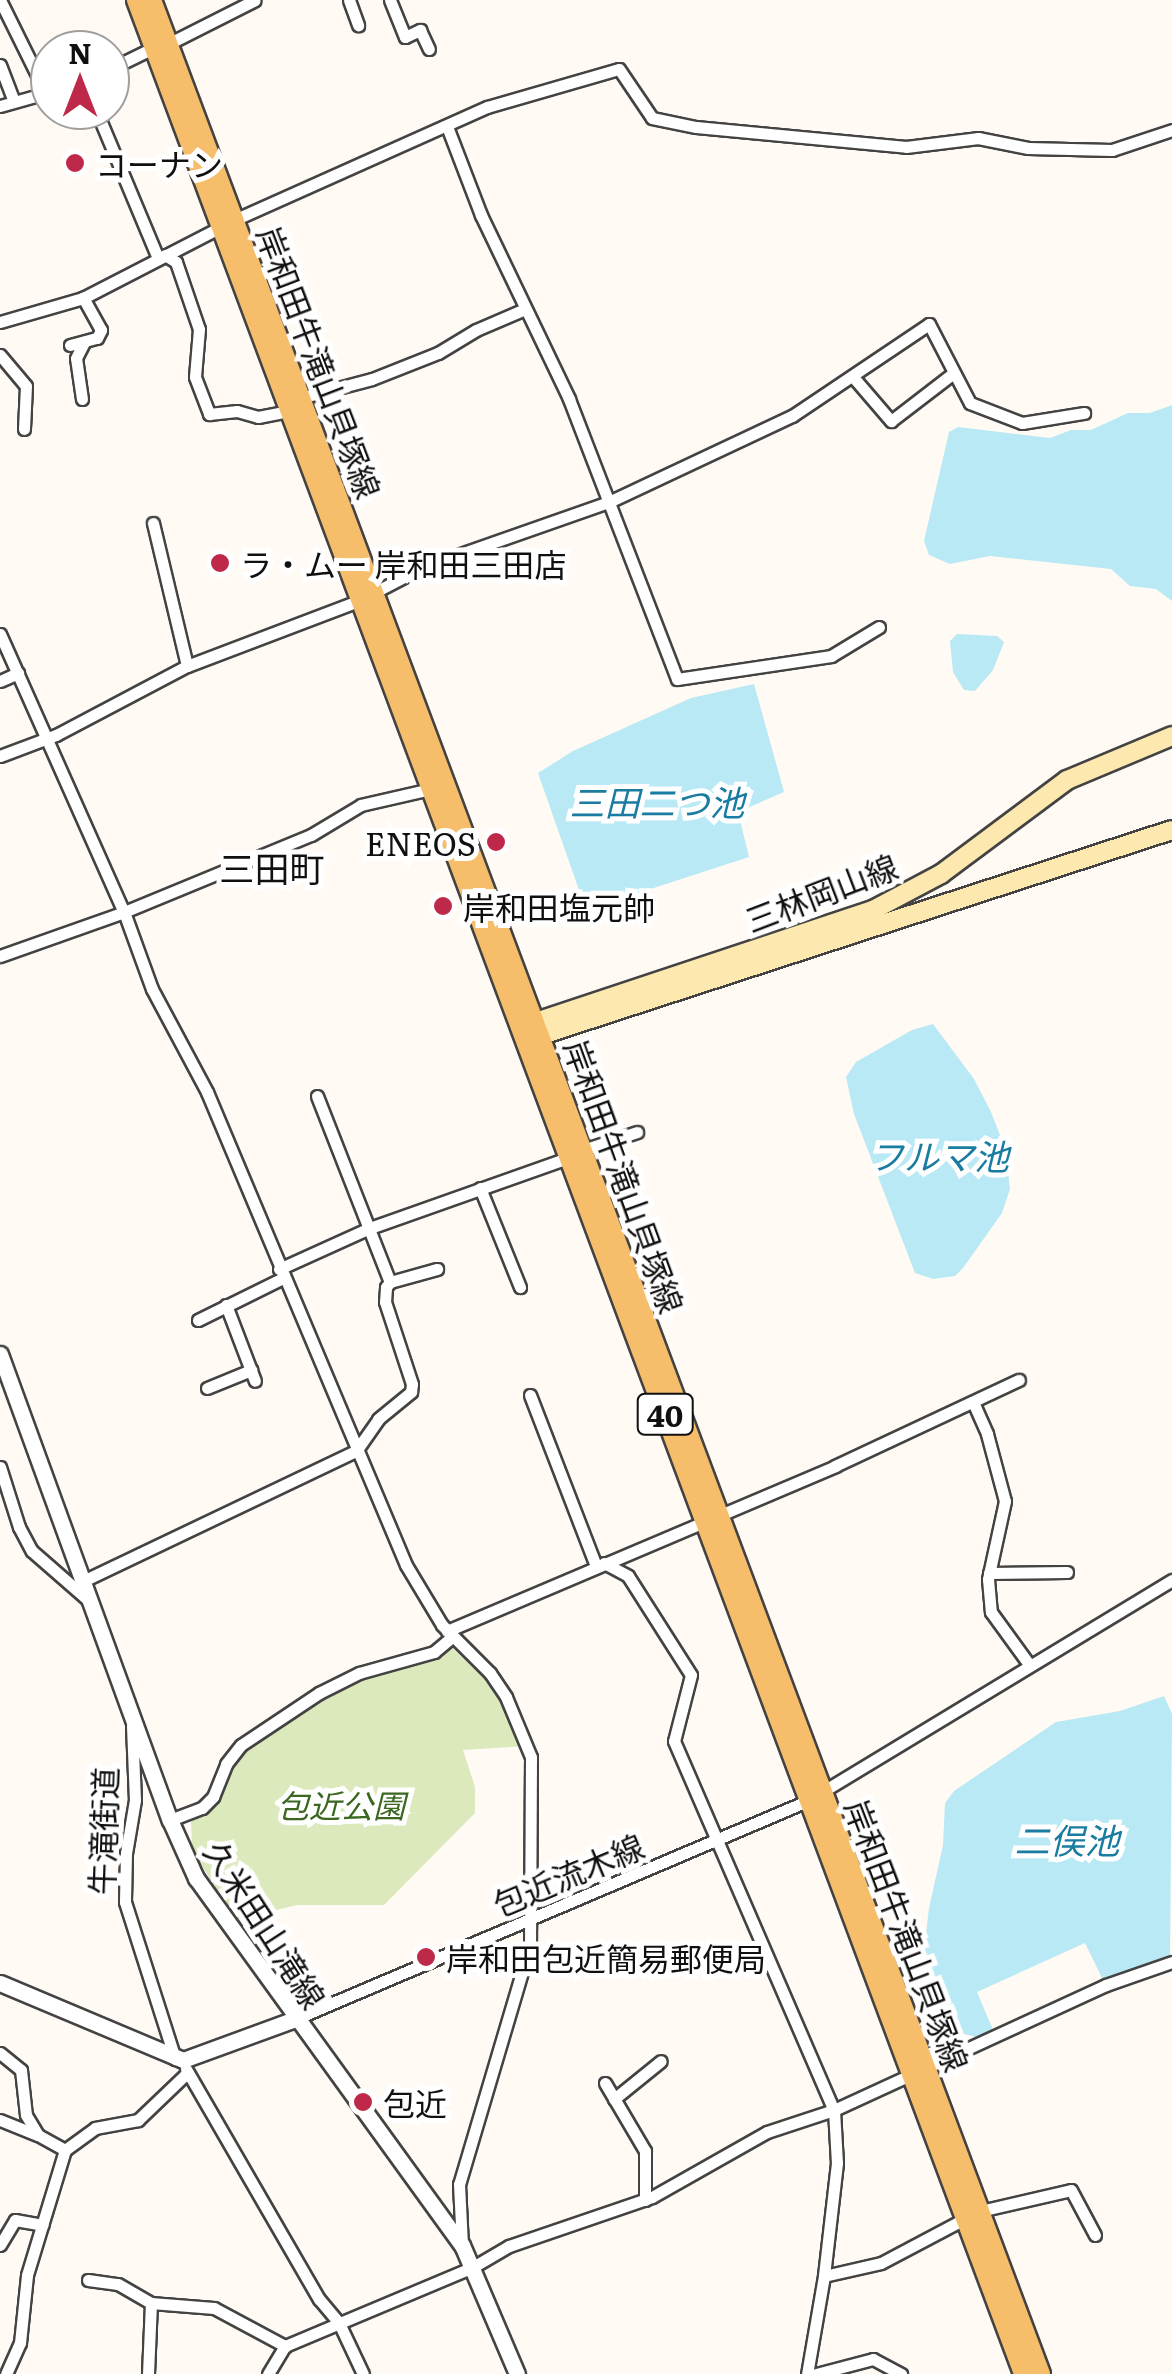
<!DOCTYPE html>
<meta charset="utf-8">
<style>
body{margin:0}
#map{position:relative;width:1172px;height:2374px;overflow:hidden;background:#fffaf3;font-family:Literata,"Noto Sans JP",serif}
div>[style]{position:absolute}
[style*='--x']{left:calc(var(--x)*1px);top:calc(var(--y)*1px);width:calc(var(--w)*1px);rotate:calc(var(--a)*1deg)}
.green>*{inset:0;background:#dbe9bc}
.water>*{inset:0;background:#b8e9f5}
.roads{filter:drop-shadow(2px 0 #434343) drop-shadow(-2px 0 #434343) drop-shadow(0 2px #434343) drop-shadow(0 -2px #434343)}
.minor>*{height:11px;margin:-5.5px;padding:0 5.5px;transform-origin:5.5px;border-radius:5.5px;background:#fff}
.tertiary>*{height:15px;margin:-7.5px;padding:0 7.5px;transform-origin:7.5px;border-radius:7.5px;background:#fff}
.secondary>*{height:18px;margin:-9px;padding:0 9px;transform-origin:9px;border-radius:9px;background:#fde8af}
.primary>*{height:18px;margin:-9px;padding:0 9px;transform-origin:9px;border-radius:9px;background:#f6bd6b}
.dots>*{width:28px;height:28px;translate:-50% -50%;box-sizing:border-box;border:5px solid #fff;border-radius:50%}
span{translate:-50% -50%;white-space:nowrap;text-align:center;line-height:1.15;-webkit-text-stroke:10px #fff;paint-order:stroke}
.shield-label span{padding:2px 8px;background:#fff;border:2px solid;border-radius:8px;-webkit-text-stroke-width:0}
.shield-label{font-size:30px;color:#101010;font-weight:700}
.poi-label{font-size:32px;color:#101010}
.left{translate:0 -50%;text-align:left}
.right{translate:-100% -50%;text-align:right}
.street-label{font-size:32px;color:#101010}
.park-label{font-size:32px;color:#3b6720;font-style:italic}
.water-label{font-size:35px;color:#1a7ca1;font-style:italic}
.neighbourhood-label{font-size:35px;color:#101010}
.north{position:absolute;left:30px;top:30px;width:100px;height:100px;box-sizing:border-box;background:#fff;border:2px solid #9f9f9f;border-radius:50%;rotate:0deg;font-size:28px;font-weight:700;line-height:40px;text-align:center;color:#101010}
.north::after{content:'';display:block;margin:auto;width:35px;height:45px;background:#bf2949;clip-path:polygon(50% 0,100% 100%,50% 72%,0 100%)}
</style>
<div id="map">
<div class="green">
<i style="clip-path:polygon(451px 1647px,498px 1692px,525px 1746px,463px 1750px,475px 1787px,475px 1813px,384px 1905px,297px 1905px,236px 1920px,192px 1850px,191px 1819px,205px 1812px,241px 1751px,349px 1683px,371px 1673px,424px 1662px)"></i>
</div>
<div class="water">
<i style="clip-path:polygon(1172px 405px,1172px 601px,1156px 589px,1130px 586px,1111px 569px,990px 556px,950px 564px,929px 555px,924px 541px,949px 432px,958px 427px,1050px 438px,1071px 430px,1091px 430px,1128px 413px,1150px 413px)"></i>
<i style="clip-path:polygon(957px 634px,997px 636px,1004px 642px,993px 670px,975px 691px,964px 690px,953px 672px,950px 641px)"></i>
<i style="clip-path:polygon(754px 684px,784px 792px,738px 812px,749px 857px,586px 910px,538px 773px,573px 751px,691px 698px)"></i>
<i style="clip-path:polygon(933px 1024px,974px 1079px,991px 1112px,1005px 1148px,1010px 1189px,1002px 1213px,963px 1268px,955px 1276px,933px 1279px,915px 1273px,854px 1114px,846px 1077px,856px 1062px,912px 1030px)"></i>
<i style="clip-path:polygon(1164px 1696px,1172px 1714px,1170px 1956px,1103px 1980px,1085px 1943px,977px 1992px,993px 2030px,976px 2037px,964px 2034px,951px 2039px,922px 1967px,929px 1908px,943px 1845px,945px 1803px,954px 1791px,1056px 1722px,1120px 1711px)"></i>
</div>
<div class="roads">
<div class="minor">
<i style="--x:0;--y:0;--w:104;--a:63.7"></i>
<i style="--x:46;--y:93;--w:4;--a:-14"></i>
<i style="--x:349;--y:0;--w:27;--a:70"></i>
<i style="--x:390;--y:0;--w:40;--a:68"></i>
<i style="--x:405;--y:37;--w:17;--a:-25"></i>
<i style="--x:420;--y:30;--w:21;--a:65"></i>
<i style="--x:168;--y:44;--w:97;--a:-26.8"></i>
<i style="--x:0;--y:65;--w:39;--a:69"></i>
<i style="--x:110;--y:69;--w:50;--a:-26.1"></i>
<i style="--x:0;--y:106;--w:48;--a:-15.8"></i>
<i style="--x:96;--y:110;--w:160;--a:67.3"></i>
<i style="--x:448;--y:129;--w:92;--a:69"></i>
<i style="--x:481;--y:215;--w:204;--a:64.4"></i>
<i style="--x:569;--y:399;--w:300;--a:68.9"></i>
<i style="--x:677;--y:679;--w:156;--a:-8.5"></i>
<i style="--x:831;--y:656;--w:56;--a:-31.1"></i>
<i style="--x:165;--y:255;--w:13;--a:32"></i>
<i style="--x:176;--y:262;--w:71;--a:71.1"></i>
<i style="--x:199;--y:329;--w:48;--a:94.8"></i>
<i style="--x:195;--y:377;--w:40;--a:69"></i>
<i style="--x:209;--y:414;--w:28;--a:-6"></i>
<i style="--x:237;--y:411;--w:22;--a:16"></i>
<i style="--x:258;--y:417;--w:32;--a:-11"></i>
<i style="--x:0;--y:322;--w:86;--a:-16.1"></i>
<i style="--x:83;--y:298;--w:170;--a:-27.3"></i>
<i style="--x:234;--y:220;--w:277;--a:-24.1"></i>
<i style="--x:487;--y:107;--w:137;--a:-16.1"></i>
<i style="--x:619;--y:69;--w:59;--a:56"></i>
<i style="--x:652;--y:118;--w:45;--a:11.6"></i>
<i style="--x:696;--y:127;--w:211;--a:5.4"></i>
<i style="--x:906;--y:147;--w:73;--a:-7.1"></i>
<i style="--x:978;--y:138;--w:51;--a:11.3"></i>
<i style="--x:1028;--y:148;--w:84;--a:1.4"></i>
<i style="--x:1112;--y:150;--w:63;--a:-18.4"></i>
<i style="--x:70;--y:345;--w:28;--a:-15"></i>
<i style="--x:97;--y:338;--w:9;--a:-63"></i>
<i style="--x:101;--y:330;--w:37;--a:-119"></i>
<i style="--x:0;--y:355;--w:40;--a:50"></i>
<i style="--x:26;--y:386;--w:43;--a:92.7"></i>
<i style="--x:854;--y:378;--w:57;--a:49.3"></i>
<i style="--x:891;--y:421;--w:77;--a:-37.6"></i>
<i style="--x:300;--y:398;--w:74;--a:-14.8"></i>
<i style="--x:372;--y:379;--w:71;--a:-21.5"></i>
<i style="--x:438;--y:353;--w:44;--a:-31.2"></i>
<i style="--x:476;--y:330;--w:53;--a:-23.2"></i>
<i style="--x:82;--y:399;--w:41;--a:-98.3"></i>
<i style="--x:76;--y:358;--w:18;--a:-63"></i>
<i style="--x:153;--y:523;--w:147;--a:76.6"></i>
<i style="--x:0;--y:634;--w:304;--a:66"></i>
<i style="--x:124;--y:912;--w:82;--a:70"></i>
<i style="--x:152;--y:989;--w:117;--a:61.9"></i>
<i style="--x:207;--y:1092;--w:513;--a:67.18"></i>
<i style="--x:406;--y:1565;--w:70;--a:59"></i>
<i style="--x:442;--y:1625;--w:68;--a:45"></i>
<i style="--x:490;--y:1673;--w:29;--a:56"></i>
<i style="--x:506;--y:1697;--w:65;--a:67.4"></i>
<i style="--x:531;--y:1757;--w:188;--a:90.3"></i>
<i style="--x:530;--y:1945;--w:249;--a:106.5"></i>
<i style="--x:459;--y:2184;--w:61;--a:87.2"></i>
<i style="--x:0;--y:681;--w:20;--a:-24"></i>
<i style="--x:0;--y:756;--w:60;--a:-20.6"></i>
<i style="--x:56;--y:735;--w:148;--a:-27.8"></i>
<i style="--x:187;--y:666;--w:183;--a:-20.8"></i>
<i style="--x:358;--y:601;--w:73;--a:-27.6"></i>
<i style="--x:423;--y:567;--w:199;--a:-19.3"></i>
<i style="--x:611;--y:501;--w:200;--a:-25.2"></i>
<i style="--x:792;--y:416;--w:165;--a:-33.9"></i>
<i style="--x:929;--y:324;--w:89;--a:62.6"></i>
<i style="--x:970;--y:403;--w:56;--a:21"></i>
<i style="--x:1022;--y:423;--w:63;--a:-9.2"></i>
<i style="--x:0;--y:956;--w:132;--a:-19.5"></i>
<i style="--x:124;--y:912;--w:202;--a:-22.4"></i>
<i style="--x:311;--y:835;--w:58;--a:-31"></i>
<i style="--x:361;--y:805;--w:72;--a:-12.9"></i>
<i style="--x:317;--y:1096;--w:200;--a:68.6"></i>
<i style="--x:583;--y:1150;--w:57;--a:-18.4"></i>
<i style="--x:480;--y:1188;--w:107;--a:68"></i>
<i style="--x:279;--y:1269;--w:97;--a:-24.4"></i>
<i style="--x:367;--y:1229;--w:212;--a:-19.5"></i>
<i style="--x:226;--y:1305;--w:81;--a:69.1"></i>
<i style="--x:198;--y:1320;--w:95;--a:-26.3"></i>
<i style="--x:207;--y:1388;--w:48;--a:-22.2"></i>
<i style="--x:530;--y:1395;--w:183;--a:68.9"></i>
<i style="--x:973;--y:1402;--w:35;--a:66"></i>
<i style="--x:987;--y:1434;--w:69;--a:75"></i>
<i style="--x:1005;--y:1501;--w:80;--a:102.3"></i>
<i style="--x:988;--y:1579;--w:33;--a:85"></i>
<i style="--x:991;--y:1612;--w:63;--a:54"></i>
<i style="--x:0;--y:1467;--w:63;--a:72.4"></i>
<i style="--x:19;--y:1527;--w:27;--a:62"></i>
<i style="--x:32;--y:1551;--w:73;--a:41.1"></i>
<i style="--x:604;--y:1563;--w:27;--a:28"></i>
<i style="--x:628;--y:1576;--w:117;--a:57.5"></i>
<i style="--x:691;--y:1675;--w:68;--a:104.4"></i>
<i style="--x:674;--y:1741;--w:402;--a:66.6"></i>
<i style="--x:834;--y:2110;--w:53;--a:86.8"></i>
<i style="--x:837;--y:2163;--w:114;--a:96.6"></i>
<i style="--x:824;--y:2276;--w:99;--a:99.8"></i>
<i style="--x:989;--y:1573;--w:78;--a:-0.7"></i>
<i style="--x:83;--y:1581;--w:302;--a:-25.5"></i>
<i style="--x:356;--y:1451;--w:39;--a:-55"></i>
<i style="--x:378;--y:1419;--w:43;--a:-39.3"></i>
<i style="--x:411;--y:1392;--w:8;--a:-83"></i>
<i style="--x:412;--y:1384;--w:86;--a:-108.2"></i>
<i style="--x:385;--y:1302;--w:15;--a:-86"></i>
<i style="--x:386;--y:1287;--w:6;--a:-51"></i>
<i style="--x:390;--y:1282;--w:49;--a:-15.5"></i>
<i style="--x:447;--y:1631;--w:422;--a:-23"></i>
<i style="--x:835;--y:1466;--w:203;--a:-25.1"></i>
<i style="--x:132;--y:1726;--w:74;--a:87.7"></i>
<i style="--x:135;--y:1800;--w:54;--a:99.6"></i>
<i style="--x:126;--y:1853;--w:49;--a:91.2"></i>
<i style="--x:125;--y:1902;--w:165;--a:72.3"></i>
<i style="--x:170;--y:1820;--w:34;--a:-21"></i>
<i style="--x:202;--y:1808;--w:16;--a:-45"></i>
<i style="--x:213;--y:1797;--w:35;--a:-68"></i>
<i style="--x:226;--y:1764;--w:24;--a:-52"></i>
<i style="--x:241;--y:1745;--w:94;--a:-33.7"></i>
<i style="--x:319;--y:1693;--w:45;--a:-26.6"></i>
<i style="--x:359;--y:1673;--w:78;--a:-15.6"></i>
<i style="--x:434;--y:1652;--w:23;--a:-40"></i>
<i style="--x:295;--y:2019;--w:556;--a:-23.06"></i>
<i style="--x:807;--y:1801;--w:427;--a:-31.2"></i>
<i style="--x:0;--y:2053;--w:27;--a:39"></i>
<i style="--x:21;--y:2070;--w:45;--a:83.7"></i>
<i style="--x:26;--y:2115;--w:23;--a:59"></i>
<i style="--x:38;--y:2135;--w:31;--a:29"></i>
<i style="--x:186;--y:2069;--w:266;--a:60"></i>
<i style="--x:319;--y:2299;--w:31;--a:50"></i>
<i style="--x:339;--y:2323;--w:56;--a:64.8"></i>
<i style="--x:605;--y:2083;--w:79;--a:59.5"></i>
<i style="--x:645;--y:2151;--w:49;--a:90"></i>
<i style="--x:614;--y:2099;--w:60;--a:-39"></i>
<i style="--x:0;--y:2120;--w:40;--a:22"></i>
<i style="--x:980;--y:2211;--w:93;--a:-13"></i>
<i style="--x:1071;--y:2190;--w:51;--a:61.9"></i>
<i style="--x:0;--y:2245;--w:29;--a:-59"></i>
<i style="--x:15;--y:2220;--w:28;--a:10"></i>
<i style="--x:824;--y:2276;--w:58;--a:-12.8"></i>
<i style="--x:881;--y:2263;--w:96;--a:-27.9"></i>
<i style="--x:88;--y:2280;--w:30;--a:8"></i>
<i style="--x:118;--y:2284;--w:38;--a:30"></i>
<i style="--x:151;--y:2303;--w:63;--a:4.5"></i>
<i style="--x:214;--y:2308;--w:81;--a:28.2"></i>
<i style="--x:6;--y:2374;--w:34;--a:-66"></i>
<i style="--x:20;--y:2343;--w:68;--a:-84.1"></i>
<i style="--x:27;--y:2275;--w:131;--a:-73.1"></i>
<i style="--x:65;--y:2150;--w:37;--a:-36"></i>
<i style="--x:95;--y:2128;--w:44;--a:-10.5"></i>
<i style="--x:138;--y:2120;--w:68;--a:-43.8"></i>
<i style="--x:148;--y:2374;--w:71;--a:-87.6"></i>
<i style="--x:268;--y:2374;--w:33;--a:-59"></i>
<i style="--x:285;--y:2346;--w:204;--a:-22.8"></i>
<i style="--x:473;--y:2267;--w:42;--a:-30.3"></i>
<i style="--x:509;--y:2246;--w:151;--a:-18.9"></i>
<i style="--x:652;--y:2197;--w:132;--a:-29.5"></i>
<i style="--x:767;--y:2132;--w:71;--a:-18.2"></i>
<i style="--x:834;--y:2110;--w:299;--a:-24.7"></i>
<i style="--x:1106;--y:1985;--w:70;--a:-19.2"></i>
<i style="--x:816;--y:2374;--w:59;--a:-14.7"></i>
<i style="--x:873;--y:2359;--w:32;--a:28"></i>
</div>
<div class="tertiary">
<i style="--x:0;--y:1354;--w:496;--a:70"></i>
<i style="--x:170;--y:1820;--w:64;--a:65.9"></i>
<i style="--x:196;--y:1878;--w:453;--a:54.1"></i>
<i style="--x:462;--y:2245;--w:140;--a:66.9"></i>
<i style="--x:0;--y:1983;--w:199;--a:22.8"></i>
<i style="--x:183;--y:2060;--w:119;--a:-20.1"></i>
</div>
<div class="secondary">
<i style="--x:521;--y:1027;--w:371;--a:-18.4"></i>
<i style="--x:873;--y:910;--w:77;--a:-27.9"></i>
<i style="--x:941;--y:874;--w:157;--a:-36.7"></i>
<i style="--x:1067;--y:780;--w:114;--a:-22.7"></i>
<i style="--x:526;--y:1040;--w:679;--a:-18.01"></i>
</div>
<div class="primary">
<i style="--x:136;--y:0;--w:2534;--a:69.51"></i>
<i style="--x:152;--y:0;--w:2535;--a:69.47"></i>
</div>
</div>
<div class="dots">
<i style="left:75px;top:163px;background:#bf2949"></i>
<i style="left:220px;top:563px;background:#bf2949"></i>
<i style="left:496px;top:842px;background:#bf2949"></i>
<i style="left:443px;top:906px;background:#bf2949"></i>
<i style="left:426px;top:1957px;background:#bf2949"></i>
<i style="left:363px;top:2102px;background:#bf2949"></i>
</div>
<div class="shield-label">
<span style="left:665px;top:1414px">40</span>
</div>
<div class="poi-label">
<span class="left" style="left:95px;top:163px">コーナン</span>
<span class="left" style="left:240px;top:563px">ラ・ムー 岸和田三田店</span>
<span class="right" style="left:476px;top:842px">ENEOS</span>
<span class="left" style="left:463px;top:906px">岸和田塩元帥</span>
<span class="left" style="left:446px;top:1957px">岸和田包近簡易郵便局</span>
<span class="left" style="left:383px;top:2102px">包近</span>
</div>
<div class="street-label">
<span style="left:320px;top:362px;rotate:69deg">岸和田牛滝山貝塚線</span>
<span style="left:821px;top:892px;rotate:-21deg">三林岡山線</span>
<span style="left:625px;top:1176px;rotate:70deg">岸和田牛滝山貝塚線</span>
<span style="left:102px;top:1831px;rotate:-88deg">牛滝街道</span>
<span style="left:568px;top:1874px;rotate:-23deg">包近流木線</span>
<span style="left:266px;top:1924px;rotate:57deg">久米田山滝線</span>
<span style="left:908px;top:1935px;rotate:69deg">岸和田牛滝山貝塚線</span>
</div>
<div class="park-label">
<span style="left:341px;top:1804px">包近公園</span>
</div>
<div class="water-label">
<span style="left:657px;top:801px">三田二つ池</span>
<span style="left:939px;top:1155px">フルマ池</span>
<span style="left:1067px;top:1839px">二俣池</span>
</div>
<div class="neighbourhood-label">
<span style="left:272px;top:867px">三田町</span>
</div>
<div class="north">N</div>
</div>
